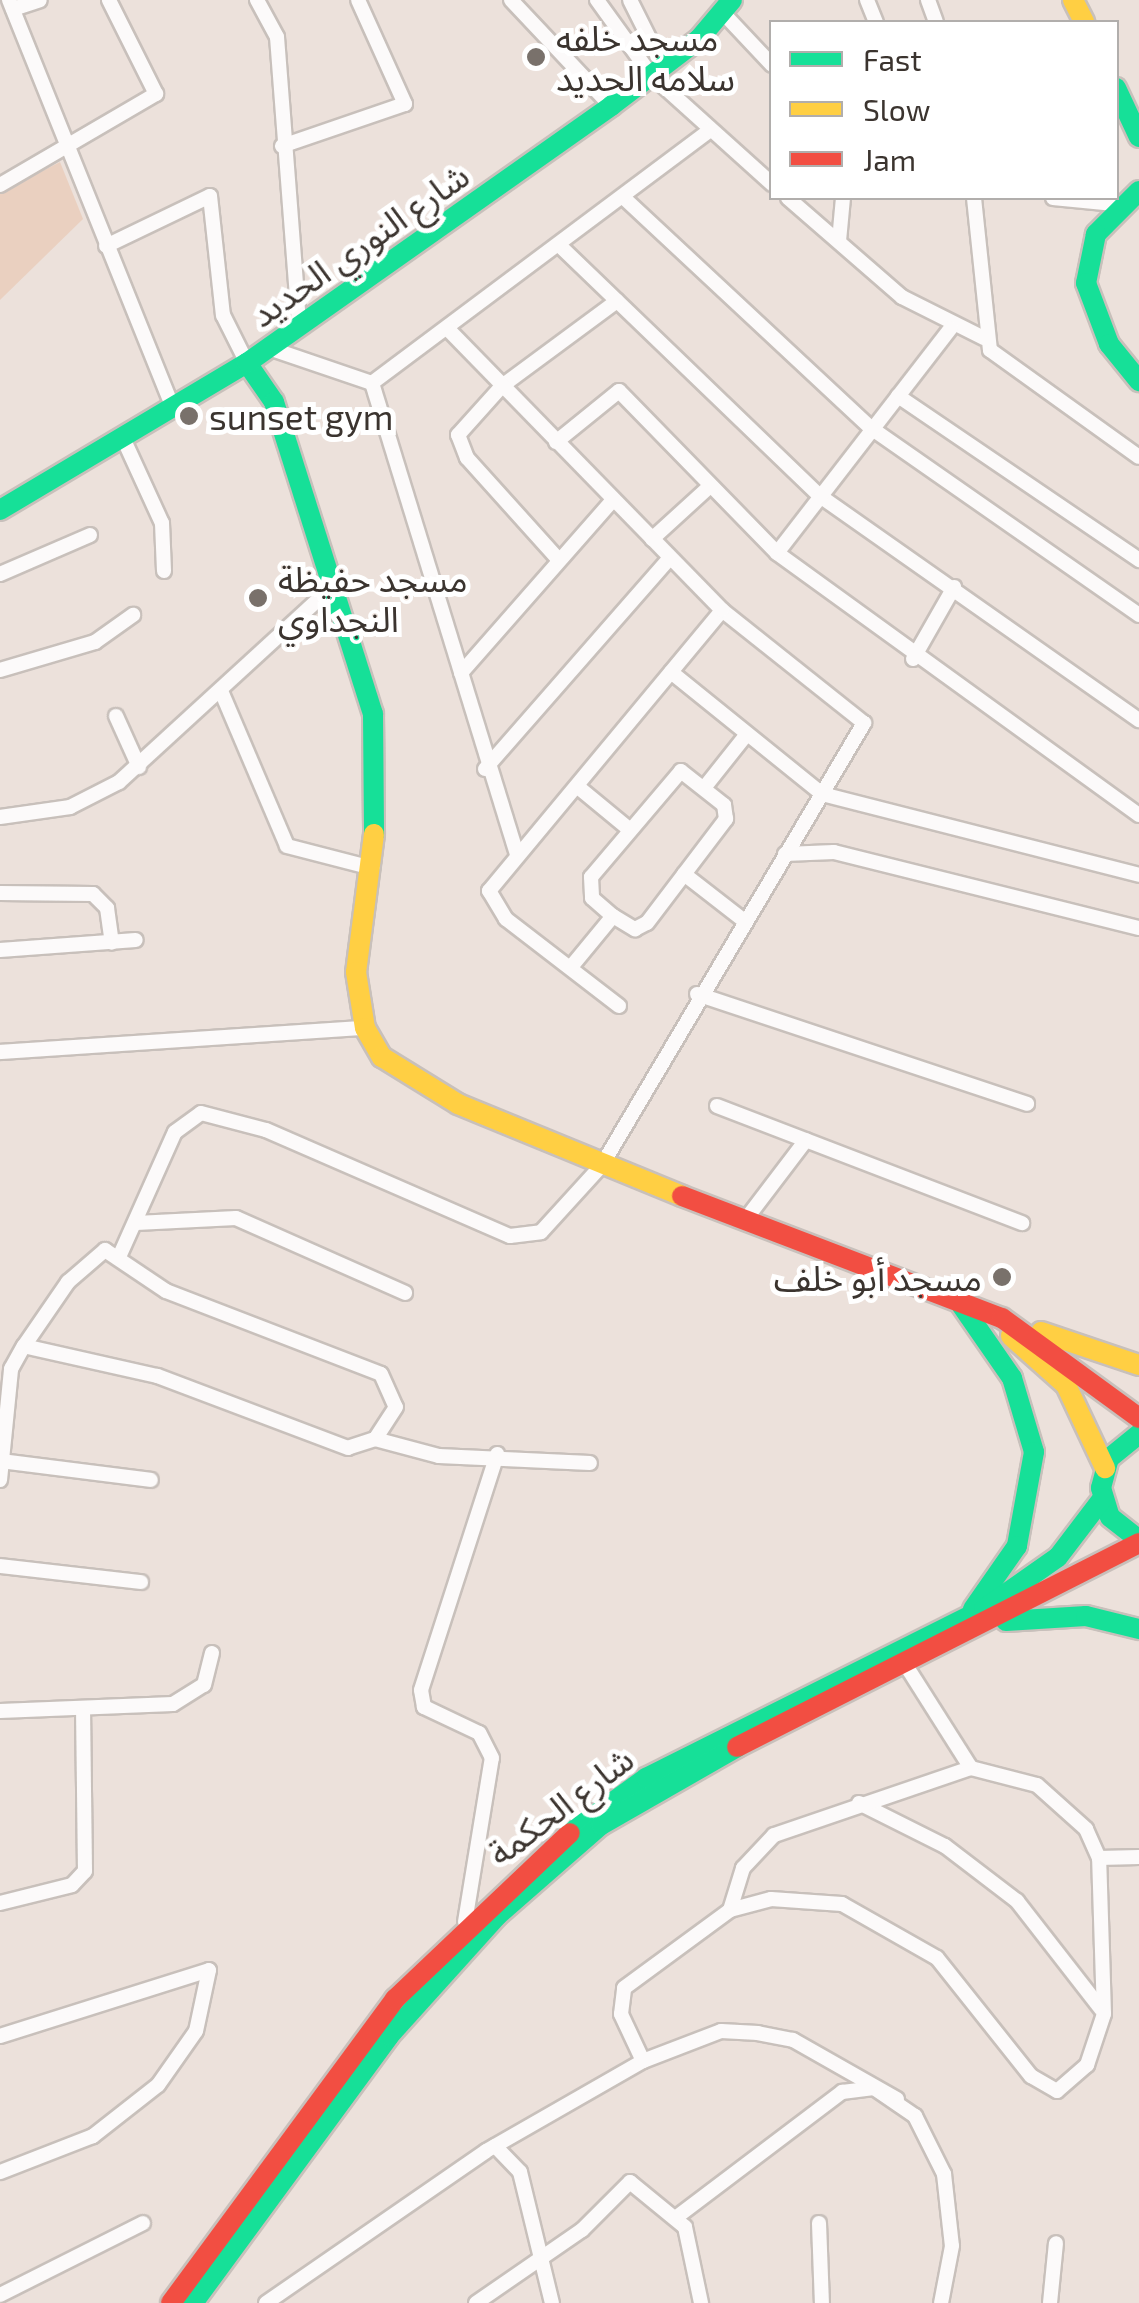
<!DOCTYPE html>
<meta charset="utf-8">
<style>
body{margin:0}
#map{position:relative;width:1139px;height:2303px;overflow:hidden;background:#ece1db;font-family:"Exo 2","Noto Sans Arabic",sans-serif}
div>[style]{position:absolute}
[style*='--x']{left:calc(var(--x)*1px);top:calc(var(--y)*1px);width:calc(var(--w)*1px);rotate:calc(var(--a)*1deg)}
.green>*{inset:0;background:#ead0c0}
.roads{filter:drop-shadow(2px 0 #c8c0bb) drop-shadow(-2px 0 #c8c0bb) drop-shadow(0 2px #c8c0bb) drop-shadow(0 -2px #c8c0bb)}
.street>*{height:14px;margin:-7px;padding:0 7px;transform-origin:7px;border-radius:7px;background:#fcfafa}
.fast>*{height:20px;margin:-10px;padding:0 10px;transform-origin:10px;border-radius:10px;background:#16e098}
.slow>*{height:20px;margin:-10px;padding:0 10px;transform-origin:10px;border-radius:10px;background:#ffcf43}
.jam>*{height:20px;margin:-10px;padding:0 10px;transform-origin:10px;border-radius:10px;background:#f24e42}
.dots>*{width:28px;height:28px;translate:-50% -50%;box-sizing:border-box;border:5px solid #fff;border-radius:50%}
span{translate:-50% -50%;white-space:nowrap;text-align:center;line-height:1.15;-webkit-text-stroke:10px #fff;paint-order:stroke}
.poi-label{font-size:35px;color:#3b342f}
.left{translate:0 -50%;text-align:left}
.right{translate:-100% -50%;text-align:right}
.street-label{font-size:35px;color:#3b342f}
.legend{position:absolute;left:769px;top:20px;width:350px;height:180px;box-sizing:border-box;background:#fff;border:2px solid #b1aeac;margin:0;padding:12px 18px;list-style:none;font-size:30px;color:#3b342f}
.legend li{display:flex;align-items:center;gap:20px;height:50px}
.legend b{width:50px;border:2px solid #b1aeac}
</style>
<div id="map">
<div class="green">
<i style="clip-path:polygon(60px 162px,83px 219px,0 300px,0 193px)"></i>
</div>
<div class="roads">
<div class="street">
<i style="--x:9;--y:0;--w:440;--a:68.1"></i>
<i style="--x:257;--y:0;--w:42;--a:61.6"></i>
<i style="--x:277;--y:37;--w:288;--a:85.6"></i>
<i style="--x:511;--y:0;--w:146;--a:46.7"></i>
<i style="--x:597;--y:0;--w:92;--a:54.2"></i>
<i style="--x:651;--y:75;--w:163;--a:42"></i>
<i style="--x:630;--y:0;--w:74;--a:63.4"></i>
<i style="--x:867;--y:0;--w:24;--a:68"></i>
<i style="--x:928;--y:0;--w:23;--a:70"></i>
<i style="--x:13;--y:9;--w:28;--a:-18"></i>
<i style="--x:724;--y:14;--w:70;--a:46.7"></i>
<i style="--x:282;--y:146;--w:130;--a:-18.9"></i>
<i style="--x:405;--y:104;--w:114;--a:-114.3"></i>
<i style="--x:0;--y:185;--w:181;--a:-30.3"></i>
<i style="--x:156;--y:94;--w:105;--a:-116.6"></i>
<i style="--x:623;--y:197;--w:339;--a:43"></i>
<i style="--x:871;--y:428;--w:327;--a:34.9"></i>
<i style="--x:788;--y:198;--w:151;--a:41"></i>
<i style="--x:902;--y:297;--w:92;--a:26.6"></i>
<i style="--x:974;--y:198;--w:153;--a:84"></i>
<i style="--x:990;--y:350;--w:183;--a:35.7"></i>
<i style="--x:1053;--y:198;--w:72;--a:5.6"></i>
<i style="--x:839;--y:241;--w:43;--a:-84.7"></i>
<i style="--x:559;--y:245;--w:362;--a:43.9"></i>
<i style="--x:820;--y:496;--w:390;--a:35.1"></i>
<i style="--x:106;--y:246;--w:115;--a:-25.7"></i>
<i style="--x:210;--y:196;--w:120;--a:83.8"></i>
<i style="--x:223;--y:315;--w:54;--a:63.4"></i>
<i style="--x:269;--y:348;--w:109;--a:18.8"></i>
<i style="--x:372;--y:383;--w:421;--a:-36.8"></i>
<i style="--x:372;--y:383;--w:494;--a:72.9"></i>
<i style="--x:898;--y:396;--w:292;--a:34.2"></i>
<i style="--x:123;--y:438;--w:94;--a:65.4"></i>
<i style="--x:162;--y:523;--w:48;--a:87.6"></i>
<i style="--x:556;--y:442;--w:81;--a:-39"></i>
<i style="--x:619;--y:391;--w:226;--a:45.7"></i>
<i style="--x:777;--y:553;--w:447;--a:35.9"></i>
<i style="--x:652;--y:539;--w:77;--a:-42.4"></i>
<i style="--x:777;--y:553;--w:284;--a:-52.3"></i>
<i style="--x:558;--y:559;--w:136;--a:-132"></i>
<i style="--x:467;--y:458;--w:25;--a:-111"></i>
<i style="--x:458;--y:435;--w:66;--a:-48.1"></i>
<i style="--x:502;--y:386;--w:143;--a:-36.5"></i>
<i style="--x:0;--y:574;--w:98;--a:-23.4"></i>
<i style="--x:913;--y:659;--w:83;--a:-60.3"></i>
<i style="--x:0;--y:670;--w:99;--a:-16.4"></i>
<i style="--x:95;--y:642;--w:47;--a:-35.4"></i>
<i style="--x:671;--y:672;--w:194;--a:38.9"></i>
<i style="--x:822;--y:794;--w:327;--a:14.3"></i>
<i style="--x:461;--y:673;--w:229;--a:-48.7"></i>
<i style="--x:221;--y:691;--w:168;--a:66.9"></i>
<i style="--x:287;--y:846;--w:88;--a:14.5"></i>
<i style="--x:116;--y:716;--w:56;--a:65.7"></i>
<i style="--x:485;--y:769;--w:279;--a:-48.8"></i>
<i style="--x:578;--y:787;--w:66;--a:39.5"></i>
<i style="--x:704;--y:788;--w:69;--a:-51.5"></i>
<i style="--x:0;--y:817;--w:71;--a:-8.1"></i>
<i style="--x:70;--y:807;--w:55;--a:-27"></i>
<i style="--x:119;--y:782;--w:290;--a:-42.5"></i>
<i style="--x:785;--y:854;--w:49;--a:-2.3"></i>
<i style="--x:834;--y:852;--w:314;--a:14"></i>
<i style="--x:684;--y:874;--w:75;--a:37.9"></i>
<i style="--x:0;--y:893;--w:93;--a:0.6"></i>
<i style="--x:93;--y:894;--w:20;--a:45"></i>
<i style="--x:107;--y:908;--w:35;--a:82"></i>
<i style="--x:0;--y:950;--w:136;--a:-4.2"></i>
<i style="--x:571;--y:967;--w:66;--a:-50.5"></i>
<i style="--x:613;--y:916;--w:26;--a:31"></i>
<i style="--x:635;--y:929;--w:13;--a:-27"></i>
<i style="--x:647;--y:923;--w:131;--a:-52.8"></i>
<i style="--x:726;--y:819;--w:14;--a:-98"></i>
<i style="--x:724;--y:805;--w:55;--a:-141.7"></i>
<i style="--x:681;--y:771;--w:139;--a:130.3"></i>
<i style="--x:591;--y:877;--w:21;--a:87"></i>
<i style="--x:592;--y:898;--w:28;--a:41"></i>
<i style="--x:697;--y:994;--w:348;--a:18.4"></i>
<i style="--x:619;--y:1006;--w:143;--a:-142.4"></i>
<i style="--x:506;--y:919;--w:33;--a:-121"></i>
<i style="--x:489;--y:891;--w:365;--a:-50.3"></i>
<i style="--x:0;--y:1052;--w:366;--a:-3.8"></i>
<i style="--x:717;--y:1106;--w:327;--a:21"></i>
<i style="--x:746;--y:1219;--w:99;--a:-52.8"></i>
<i style="--x:136;--y:1223;--w:100;--a:-2.9"></i>
<i style="--x:236;--y:1218;--w:185;--a:23.9"></i>
<i style="--x:119;--y:1257;--w:137;--a:-65.9"></i>
<i style="--x:175;--y:1132;--w:32;--a:-36"></i>
<i style="--x:201;--y:1113;--w:67;--a:14.7"></i>
<i style="--x:266;--y:1130;--w:266;--a:23.5"></i>
<i style="--x:510;--y:1236;--w:31;--a:-7"></i>
<i style="--x:541;--y:1232;--w:91;--a:-47.7"></i>
<i style="--x:602;--y:1165;--w:514;--a:-59.34"></i>
<i style="--x:864;--y:723;--w:181;--a:-141.5"></i>
<i style="--x:722;--y:610;--w:394;--a:-134.3"></i>
<i style="--x:375;--y:1439;--w:66;--a:14.9"></i>
<i style="--x:439;--y:1456;--w:151;--a:2.7"></i>
<i style="--x:1;--y:1461;--w:151;--a:7.2"></i>
<i style="--x:0;--y:1480;--w:112;--a:-84.3"></i>
<i style="--x:11;--y:1369;--w:26;--a:-61"></i>
<i style="--x:24;--y:1346;--w:78;--a:-55.5"></i>
<i style="--x:68;--y:1282;--w:49;--a:-40.9"></i>
<i style="--x:105;--y:1250;--w:73;--a:33.9"></i>
<i style="--x:166;--y:1291;--w:230;--a:21.1"></i>
<i style="--x:381;--y:1374;--w:36;--a:66"></i>
<i style="--x:396;--y:1407;--w:38;--a:123"></i>
<i style="--x:375;--y:1439;--w:28;--a:162"></i>
<i style="--x:348;--y:1448;--w:204;--a:-159.3"></i>
<i style="--x:157;--y:1376;--w:136;--a:-167.3"></i>
<i style="--x:0;--y:1566;--w:142;--a:6.5"></i>
<i style="--x:0;--y:1711;--w:173;--a:-2.3"></i>
<i style="--x:173;--y:1704;--w:36;--a:-32"></i>
<i style="--x:204;--y:1685;--w:33;--a:-76"></i>
<i style="--x:971;--y:1768;--w:68;--a:14.4"></i>
<i style="--x:1037;--y:1785;--w:66;--a:41.9"></i>
<i style="--x:1086;--y:1829;--w:32;--a:66"></i>
<i style="--x:859;--y:1803;--w:96;--a:26.6"></i>
<i style="--x:945;--y:1846;--w:91;--a:37.4"></i>
<i style="--x:1017;--y:1901;--w:137;--a:52.1"></i>
<i style="--x:0;--y:1903;--w:74;--a:-14"></i>
<i style="--x:72;--y:1885;--w:19;--a:-47"></i>
<i style="--x:85;--y:1871;--w:158;--a:-90.7"></i>
<i style="--x:730;--y:1910;--w:44;--a:-72.8"></i>
<i style="--x:743;--y:1868;--w:45;--a:-46.8"></i>
<i style="--x:774;--y:1835;--w:208;--a:-18.8"></i>
<i style="--x:971;--y:1768;--w:120;--a:-122.4"></i>
<i style="--x:465;--y:1922;--w:166;--a:-80.7"></i>
<i style="--x:492;--y:1758;--w:28;--a:-117"></i>
<i style="--x:479;--y:1733;--w:61;--a:-154.7"></i>
<i style="--x:424;--y:1707;--w:17;--a:-100"></i>
<i style="--x:421;--y:1690;--w:248;--a:-72.1"></i>
<i style="--x:0;--y:2036;--w:219;--a:-17.5"></i>
<i style="--x:209;--y:1970;--w:62;--a:102"></i>
<i style="--x:196;--y:2031;--w:66;--a:125.1"></i>
<i style="--x:158;--y:2085;--w:83;--a:141.9"></i>
<i style="--x:93;--y:2136;--w:100;--a:158.8"></i>
<i style="--x:897;--y:2099;--w:120;--a:-150.4"></i>
<i style="--x:793;--y:2040;--w:36;--a:-169"></i>
<i style="--x:758;--y:2033;--w:37;--a:-177"></i>
<i style="--x:721;--y:2031;--w:84;--a:159"></i>
<i style="--x:643;--y:2061;--w:52;--a:-115.1"></i>
<i style="--x:621;--y:2014;--w:26;--a:-83"></i>
<i style="--x:624;--y:1988;--w:132;--a:-36.3"></i>
<i style="--x:730;--y:1910;--w:42;--a:-15"></i>
<i style="--x:771;--y:1899;--w:71;--a:4"></i>
<i style="--x:842;--y:1904;--w:109;--a:29.6"></i>
<i style="--x:937;--y:1958;--w:151;--a:51.5"></i>
<i style="--x:1031;--y:2076;--w:30;--a:30"></i>
<i style="--x:1057;--y:2091;--w:40;--a:-41"></i>
<i style="--x:1087;--y:2065;--w:54;--a:-71.6"></i>
<i style="--x:1104;--y:2014;--w:156;--a:-91.8"></i>
<i style="--x:1099;--y:1858;--w:40;--a:-1.4"></i>
<i style="--x:495;--y:2146;--w:36;--a:46"></i>
<i style="--x:520;--y:2172;--w:135;--a:76.3"></i>
<i style="--x:678;--y:2216;--w:206;--a:-37.1"></i>
<i style="--x:842;--y:2092;--w:32;--a:-7"></i>
<i style="--x:874;--y:2088;--w:50;--a:34.3"></i>
<i style="--x:915;--y:2116;--w:65;--a:63.4"></i>
<i style="--x:944;--y:2174;--w:72;--a:83.7"></i>
<i style="--x:952;--y:2246;--w:58;--a:100.9"></i>
<i style="--x:819;--y:2223;--w:80;--a:87.9"></i>
<i style="--x:0;--y:2295;--w:160;--a:-26.7"></i>
<i style="--x:266;--y:2303;--w:267;--a:-34.6"></i>
<i style="--x:486;--y:2151;--w:181;--a:-29.8"></i>
<i style="--x:476;--y:2303;--w:129;--a:-34.6"></i>
<i style="--x:582;--y:2230;--w:68;--a:-45"></i>
<i style="--x:630;--y:2182;--w:71;--a:39.3"></i>
<i style="--x:685;--y:2227;--w:78;--a:78.1"></i>
<i style="--x:1050;--y:2303;--w:60;--a:-84.3"></i>
</div>
<div class="fast">
<i style="--x:1116;--y:88;--w:54;--a:64.9"></i>
<i style="--x:1139;--y:191;--w:61;--a:135"></i>
<i style="--x:1096;--y:234;--w:50;--a:101.5"></i>
<i style="--x:1086;--y:283;--w:65;--a:69.3"></i>
<i style="--x:1109;--y:344;--w:48;--a:51"></i>
<i style="--x:247;--y:363;--w:47;--a:55.3"></i>
<i style="--x:274;--y:402;--w:327;--a:72.4"></i>
<i style="--x:373;--y:714;--w:120;--a:89.5"></i>
<i style="--x:0;--y:510;--w:287;--a:-30.8"></i>
<i style="--x:247;--y:363;--w:446;--a:-35.2"></i>
<i style="--x:611;--y:106;--w:111;--a:-37.3"></i>
<i style="--x:699;--y:39;--w:51;--a:-49.8"></i>
<i style="--x:960;--y:1303;--w:91;--a:55.3"></i>
<i style="--x:1012;--y:1378;--w:77;--a:73.4"></i>
<i style="--x:1034;--y:1452;--w:96;--a:100.3"></i>
<i style="--x:1017;--y:1546;--w:77;--a:124.9"></i>
<i style="--x:1139;--y:1434;--w:38;--a:141"></i>
<i style="--x:1109;--y:1458;--w:31;--a:105"></i>
<i style="--x:1101;--y:1488;--w:30;--a:73"></i>
<i style="--x:1110;--y:1517;--w:37;--a:38"></i>
<i style="--x:1006;--y:1621;--w:80;--a:-3.6"></i>
<i style="--x:1086;--y:1616;--w:55;--a:13.8"></i>
<i style="--x:570;--y:1833;--w:94;--a:-35.9"></i>
<i style="--x:646;--y:1778;--w:378;--a:-26.6"></i>
<i style="--x:984;--y:1609;--w:90;--a:-35.1"></i>
<i style="--x:1058;--y:1557;--w:74;--a:-52.7"></i>
<i style="--x:193;--y:2303;--w:331;--a:-53.7"></i>
<i style="--x:389;--y:2036;--w:161;--a:-48"></i>
<i style="--x:497;--y:1916;--w:138;--a:-41.2"></i>
<i style="--x:601;--y:1825;--w:157;--a:-29.8"></i>
</div>
<div class="slow">
<i style="--x:1073;--y:0;--w:25;--a:63"></i>
<i style="--x:374;--y:834;--w:139;--a:97.4"></i>
<i style="--x:356;--y:972;--w:57;--a:80.9"></i>
<i style="--x:365;--y:1028;--w:34;--a:60"></i>
<i style="--x:382;--y:1057;--w:89;--a:31.7"></i>
<i style="--x:458;--y:1104;--w:242;--a:22.3"></i>
<i style="--x:1041;--y:1332;--w:103;--a:18.6"></i>
<i style="--x:1011;--y:1336;--w:74;--a:41.7"></i>
<i style="--x:1066;--y:1385;--w:92;--a:64.8"></i>
</div>
<div class="jam">
<i style="--x:682;--y:1196;--w:342;--a:20.9"></i>
<i style="--x:1002;--y:1318;--w:170;--a:36.1"></i>
<i style="--x:737;--y:1747;--w:451;--a:-26.9"></i>
<i style="--x:171;--y:2303;--w:378;--a:-53.6"></i>
<i style="--x:395;--y:1999;--w:241;--a:-43.5"></i>
</div>
</div>
<div class="dots">
<i style="left:536px;top:57px;background:#79716b"></i>
<i style="left:189px;top:416px;background:#79716b"></i>
<i style="left:258px;top:598px;background:#79716b"></i>
<i style="left:1002px;top:1277px;background:#79716b"></i>
</div>
<div class="poi-label">
<span class="left" style="left:556px;top:57px">مسجد خلفه<br>سلامه الحديد</span>
<span class="left" style="left:209px;top:416px">sunset gym</span>
<span class="left" style="left:278px;top:598px">مسجد حفيظة<br>النجداوي</span>
<span class="right" style="left:982px;top:1277px">مسجد أبو خلف</span>
</div>
<div class="street-label">
<span style="left:359px;top:244px;rotate:-35deg">شارع النوري الحديد</span>
<span style="left:560px;top:1805px;rotate:-37deg">شارع الحكمة</span>
</div>
<ul class="legend">
<li><b style="height:12px;background:#16e098"></b>Fast</li>
<li><b style="height:12px;background:#ffcf43"></b>Slow</li>
<li><b style="height:12px;background:#f24e42"></b>Jam</li>
</ul>
</div>
